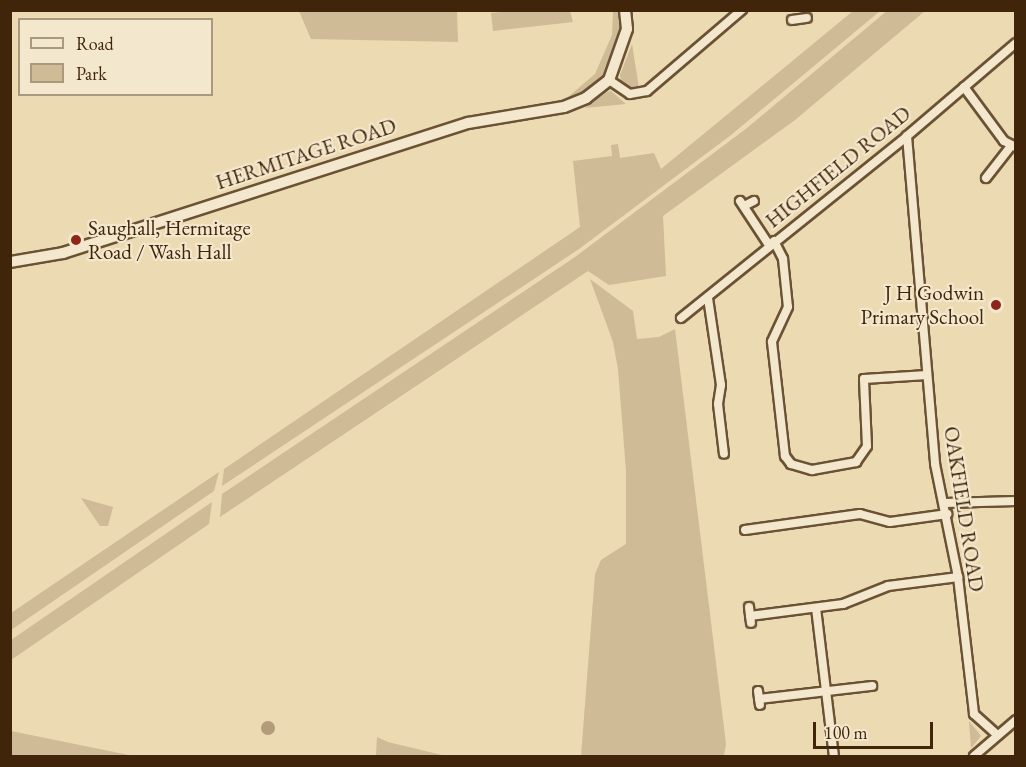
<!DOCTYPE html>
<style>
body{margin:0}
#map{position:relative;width:1026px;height:767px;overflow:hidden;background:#ecdab2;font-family:"EB Garamond",serif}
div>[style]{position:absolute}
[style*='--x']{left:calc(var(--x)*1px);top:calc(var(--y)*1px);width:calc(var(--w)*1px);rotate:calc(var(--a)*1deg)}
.green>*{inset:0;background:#cfbb95}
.water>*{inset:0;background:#b29c79}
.round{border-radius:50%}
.roads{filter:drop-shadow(2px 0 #6b5234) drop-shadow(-2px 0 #6b5234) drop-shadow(0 2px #6b5234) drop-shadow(0 -2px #6b5234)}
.street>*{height:8px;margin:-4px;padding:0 4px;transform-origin:4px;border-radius:4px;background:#f3e7cd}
.secondary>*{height:10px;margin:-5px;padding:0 5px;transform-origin:5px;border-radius:5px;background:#f3e7cd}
.dots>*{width:16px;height:16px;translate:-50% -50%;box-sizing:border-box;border:3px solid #f3e7cd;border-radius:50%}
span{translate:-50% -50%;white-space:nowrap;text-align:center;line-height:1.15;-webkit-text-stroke:4.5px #f3e7cd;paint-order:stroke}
.street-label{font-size:21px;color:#40250a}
.poi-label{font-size:21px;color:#40250a}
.left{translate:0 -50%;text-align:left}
.right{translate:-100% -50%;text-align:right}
.frame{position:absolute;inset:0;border:12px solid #40250a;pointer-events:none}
.legend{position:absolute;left:18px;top:18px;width:195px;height:78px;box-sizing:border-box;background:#f3e7cd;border:2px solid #ab997f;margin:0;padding:8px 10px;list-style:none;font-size:18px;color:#40250a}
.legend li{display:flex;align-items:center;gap:12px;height:30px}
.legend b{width:30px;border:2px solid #ab997f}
.scale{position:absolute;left:813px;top:722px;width:120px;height:27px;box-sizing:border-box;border:3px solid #40250a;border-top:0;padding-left:8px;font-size:18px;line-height:21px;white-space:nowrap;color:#40250a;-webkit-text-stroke:4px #f3e7cd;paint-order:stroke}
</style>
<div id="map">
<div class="green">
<i style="clip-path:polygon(888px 10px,925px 11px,795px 120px,663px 216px,666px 276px,609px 285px,588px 271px,220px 517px,222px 494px,575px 257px,747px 128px)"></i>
<i style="clip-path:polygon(299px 11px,457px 11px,458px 42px,311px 39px)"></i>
<i style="clip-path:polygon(511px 11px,570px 11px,573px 22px,493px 31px,491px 13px)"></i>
<i style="clip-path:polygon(853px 11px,880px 11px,731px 135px,579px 249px,222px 486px,224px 469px,580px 227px,573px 161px,612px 156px,611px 145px,618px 144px,620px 158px,654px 153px,661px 169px)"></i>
<i style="clip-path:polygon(613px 12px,621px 12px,620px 38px,609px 65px,599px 82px,561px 103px,595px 74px,612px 35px)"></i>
<i style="clip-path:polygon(632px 44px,639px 88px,633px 89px,621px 82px,620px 75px)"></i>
<i style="clip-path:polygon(611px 91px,626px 104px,585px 108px,607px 92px)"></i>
<i style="clip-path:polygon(590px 279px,633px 311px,637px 339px,659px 337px,675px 329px,726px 744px,724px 755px,581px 756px,595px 574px,601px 560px,626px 544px,626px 471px,618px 369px,613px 342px)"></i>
<i style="clip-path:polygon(219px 472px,214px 491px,11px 630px,11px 613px)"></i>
<i style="clip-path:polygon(81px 498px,113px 507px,108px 526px,100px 526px)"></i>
<i style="clip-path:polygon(212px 502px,209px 524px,11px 660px,11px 640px)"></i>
<i style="clip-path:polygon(969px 721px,981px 736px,971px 748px)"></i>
<i style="clip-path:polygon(11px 731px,129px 755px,132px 756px,11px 756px)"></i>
<i style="clip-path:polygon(377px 737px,388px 742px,446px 756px,376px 756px)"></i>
</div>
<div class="water">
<i class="round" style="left:261px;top:721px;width:14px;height:14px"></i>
</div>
<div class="roads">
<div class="street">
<i style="--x:792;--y:20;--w:15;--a:-8"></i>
<i style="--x:609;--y:80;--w:25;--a:34"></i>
<i style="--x:630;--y:94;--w:17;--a:-10"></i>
<i style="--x:647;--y:91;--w:125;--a:-40.5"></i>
<i style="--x:964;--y:87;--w:67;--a:53.5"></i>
<i style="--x:1004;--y:141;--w:13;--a:27"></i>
<i style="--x:907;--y:136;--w:329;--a:85.1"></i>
<i style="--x:935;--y:464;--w:115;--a:78.5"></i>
<i style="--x:958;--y:577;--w:138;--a:83.3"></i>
<i style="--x:974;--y:714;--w:30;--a:42"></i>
<i style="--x:986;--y:178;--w:41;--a:-52"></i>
<i style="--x:740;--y:201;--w:53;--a:56.6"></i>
<i style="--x:744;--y:206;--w:11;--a:-27"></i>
<i style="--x:774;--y:241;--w:20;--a:63"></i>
<i style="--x:783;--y:259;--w:48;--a:84.1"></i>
<i style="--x:788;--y:307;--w:38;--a:115"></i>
<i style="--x:772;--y:342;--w:115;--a:83.5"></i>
<i style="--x:785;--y:456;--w:10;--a:53"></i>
<i style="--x:791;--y:464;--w:22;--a:16"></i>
<i style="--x:812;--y:470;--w:45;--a:-10.3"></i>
<i style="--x:856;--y:462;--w:19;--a:-55"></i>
<i style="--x:867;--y:446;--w:67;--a:-92.6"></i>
<i style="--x:864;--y:379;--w:63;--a:-3.6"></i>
<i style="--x:708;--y:298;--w:88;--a:81.5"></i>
<i style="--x:721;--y:385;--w:19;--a:99"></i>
<i style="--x:718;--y:404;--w:50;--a:83.2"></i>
<i style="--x:681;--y:318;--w:290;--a:-38.8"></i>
<i style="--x:907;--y:136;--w:143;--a:-40.5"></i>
<i style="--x:945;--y:503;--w:71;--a:-1.6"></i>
<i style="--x:745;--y:530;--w:116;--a:-7.9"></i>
<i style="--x:860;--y:514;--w:31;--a:15"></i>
<i style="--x:890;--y:522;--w:58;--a:-8"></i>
<i style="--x:749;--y:607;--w:16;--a:83"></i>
<i style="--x:816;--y:608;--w:149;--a:83.1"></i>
<i style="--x:750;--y:616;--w:94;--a:-7.4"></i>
<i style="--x:843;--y:604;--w:48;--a:-21.8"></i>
<i style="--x:888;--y:586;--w:71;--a:-7.3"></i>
<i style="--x:758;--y:691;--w:14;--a:82"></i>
<i style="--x:759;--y:699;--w:114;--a:-6.6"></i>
<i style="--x:974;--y:756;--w:55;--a:-40.6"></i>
</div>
<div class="secondary">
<i style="--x:10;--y:262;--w:54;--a:-9.6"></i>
<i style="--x:63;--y:253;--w:425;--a:-17.8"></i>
<i style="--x:468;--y:123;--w:97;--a:-9.5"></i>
<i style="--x:564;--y:107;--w:24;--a:-22"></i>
<i style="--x:586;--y:98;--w:29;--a:-38"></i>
<i style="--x:609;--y:80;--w:54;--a:-70.6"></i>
<i style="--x:627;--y:29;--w:19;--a:-96"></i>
</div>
</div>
<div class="dots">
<i style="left:76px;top:240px;background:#8f2418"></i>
<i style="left:996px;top:305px;background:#8f2418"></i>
</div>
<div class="street-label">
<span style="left:306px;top:154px;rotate:-18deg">HERMITAGE ROAD</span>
<span style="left:838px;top:167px;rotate:-39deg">HIGHFIELD ROAD</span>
<span style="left:964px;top:509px;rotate:81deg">OAKFIELD ROAD</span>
</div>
<div class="poi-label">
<span class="left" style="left:88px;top:240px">Saughall, Hermitage<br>Road / Wash Hall</span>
<span class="right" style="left:984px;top:305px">J H Godwin<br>Primary School</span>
</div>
<div class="frame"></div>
<ul class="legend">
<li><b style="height:8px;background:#f3e7cd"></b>Road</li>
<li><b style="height:16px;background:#cfbb95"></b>Park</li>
</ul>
<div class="scale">100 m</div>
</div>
